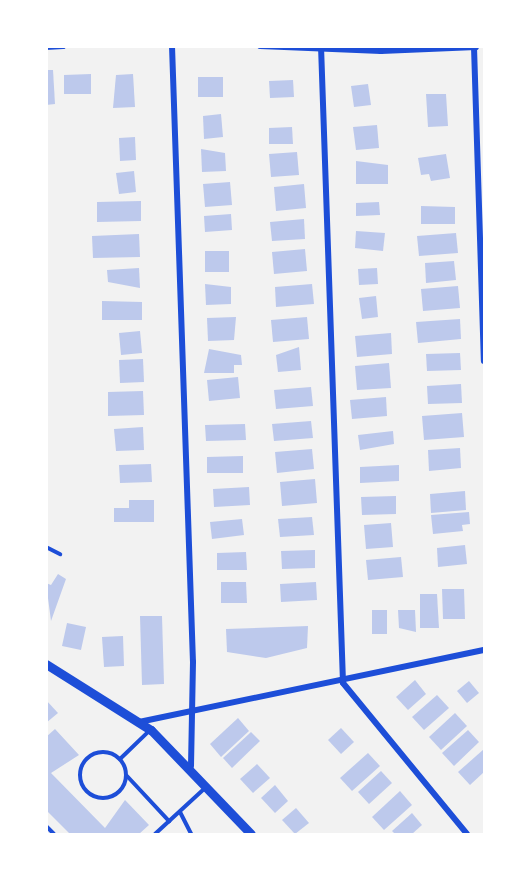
<!DOCTYPE html>
<style>
body{margin:0}
#map{position:relative;width:531px;height:881px;overflow:hidden;background:#f2f2f2;font-family:"IBM Plex Serif",serif}
div>[style]{position:absolute}
[style*='--x']{left:calc(var(--x)*1px);top:calc(var(--y)*1px);width:calc(var(--w)*1px);rotate:calc(var(--a)*1deg)}
.building>*{inset:0;background:#bdc9ec}
.service>*{height:4px;margin:-2px;padding:0 2px;transform-origin:2px;border-radius:2px;background:#1d4ed8}
.service>.ring{margin:-2px;padding:0;box-sizing:content-box;background:none;border:4px solid #1d4ed8;border-radius:50%}
.minor>*{height:6px;margin:-3px;padding:0 3px;transform-origin:3px;border-radius:3px;background:#1d4ed8}
.tertiary>*{height:9px;margin:-4.5px;padding:0 4.5px;transform-origin:4.5px;border-radius:4.5px;background:#1d4ed8}
span{translate:-50% -50%;white-space:nowrap;text-align:center;line-height:1.15;-webkit-text-stroke:6px #fff;paint-order:stroke}
.frame{position:absolute;inset:0;border:48px solid #fff;pointer-events:none}
</style>
<div id="map">
<div class="building">
<i style="clip-path:polygon(46px 70px,53px 70px,55px 104px,46px 105px)"></i>
<i style="clip-path:polygon(91px 74px,91px 94px,64px 94px,64px 75px)"></i>
<i style="clip-path:polygon(133px 74px,135px 107px,113px 108px,116px 75px)"></i>
<i style="clip-path:polygon(198px 77px,223px 77px,223px 97px,198px 97px)"></i>
<i style="clip-path:polygon(293px 80px,294px 97px,270px 98px,269px 81px)"></i>
<i style="clip-path:polygon(368px 84px,371px 105px,354px 107px,351px 86px)"></i>
<i style="clip-path:polygon(426px 94px,446px 94px,448px 126px,428px 127px)"></i>
<i style="clip-path:polygon(221px 114px,223px 137px,204px 139px,203px 116px)"></i>
<i style="clip-path:polygon(377px 125px,379px 148px,356px 150px,353px 127px)"></i>
<i style="clip-path:polygon(292px 127px,293px 144px,269px 144px,269px 128px)"></i>
<i style="clip-path:polygon(135px 137px,136px 160px,120px 161px,119px 138px)"></i>
<i style="clip-path:polygon(201px 149px,225px 153px,226px 171px,202px 172px)"></i>
<i style="clip-path:polygon(297px 152px,299px 175px,271px 177px,269px 154px)"></i>
<i style="clip-path:polygon(446px 154px,450px 178px,431px 181px,429px 174px,421px 175px,418px 158px)"></i>
<i style="clip-path:polygon(356px 161px,388px 165px,388px 184px,356px 184px)"></i>
<i style="clip-path:polygon(134px 171px,136px 192px,119px 194px,116px 173px)"></i>
<i style="clip-path:polygon(230px 182px,232px 205px,205px 207px,203px 184px)"></i>
<i style="clip-path:polygon(304px 184px,306px 208px,276px 211px,274px 187px)"></i>
<i style="clip-path:polygon(141px 201px,141px 221px,97px 222px,97px 202px)"></i>
<i style="clip-path:polygon(379px 202px,380px 215px,356px 216px,356px 203px)"></i>
<i style="clip-path:polygon(421px 206px,455px 207px,455px 224px,421px 224px)"></i>
<i style="clip-path:polygon(231px 214px,232px 230px,205px 232px,204px 216px)"></i>
<i style="clip-path:polygon(304px 219px,305px 239px,272px 241px,270px 222px)"></i>
<i style="clip-path:polygon(356px 231px,385px 233px,383px 251px,355px 248px)"></i>
<i style="clip-path:polygon(456px 233px,458px 253px,419px 256px,417px 236px)"></i>
<i style="clip-path:polygon(139px 234px,140px 257px,93px 258px,92px 236px)"></i>
<i style="clip-path:polygon(305px 249px,307px 271px,274px 274px,272px 252px)"></i>
<i style="clip-path:polygon(205px 251px,229px 251px,229px 272px,205px 272px)"></i>
<i style="clip-path:polygon(454px 261px,456px 280px,426px 283px,425px 263px)"></i>
<i style="clip-path:polygon(139px 268px,140px 288px,108px 282px,107px 270px)"></i>
<i style="clip-path:polygon(377px 268px,378px 284px,359px 285px,358px 269px)"></i>
<i style="clip-path:polygon(205px 284px,231px 287px,231px 304px,206px 305px)"></i>
<i style="clip-path:polygon(312px 284px,314px 304px,276px 307px,275px 287px)"></i>
<i style="clip-path:polygon(458px 286px,460px 308px,423px 311px,421px 289px)"></i>
<i style="clip-path:polygon(376px 296px,378px 317px,362px 319px,359px 298px)"></i>
<i style="clip-path:polygon(102px 301px,142px 302px,142px 320px,102px 320px)"></i>
<i style="clip-path:polygon(236px 317px,234px 340px,208px 341px,207px 318px)"></i>
<i style="clip-path:polygon(307px 317px,309px 339px,273px 342px,271px 320px)"></i>
<i style="clip-path:polygon(460px 319px,461px 339px,418px 343px,416px 322px)"></i>
<i style="clip-path:polygon(140px 331px,142px 353px,121px 355px,119px 333px)"></i>
<i style="clip-path:polygon(391px 333px,392px 354px,357px 357px,355px 336px)"></i>
<i style="clip-path:polygon(299px 347px,301px 370px,278px 372px,276px 355px)"></i>
<i style="clip-path:polygon(209px 349px,241px 355px,242px 365px,234px 365px,234px 373px,204px 373px)"></i>
<i style="clip-path:polygon(460px 353px,461px 370px,427px 371px,426px 354px)"></i>
<i style="clip-path:polygon(143px 359px,144px 382px,120px 383px,119px 360px)"></i>
<i style="clip-path:polygon(389px 363px,391px 388px,357px 390px,355px 366px)"></i>
<i style="clip-path:polygon(238px 377px,240px 398px,209px 401px,207px 380px)"></i>
<i style="clip-path:polygon(461px 384px,462px 403px,428px 404px,427px 386px)"></i>
<i style="clip-path:polygon(311px 387px,313px 406px,276px 409px,274px 390px)"></i>
<i style="clip-path:polygon(143px 391px,144px 415px,108px 416px,108px 392px)"></i>
<i style="clip-path:polygon(386px 397px,387px 416px,352px 419px,350px 400px)"></i>
<i style="clip-path:polygon(462px 413px,464px 437px,424px 440px,422px 416px)"></i>
<i style="clip-path:polygon(311px 421px,313px 438px,274px 441px,272px 424px)"></i>
<i style="clip-path:polygon(245px 424px,246px 440px,206px 441px,205px 425px)"></i>
<i style="clip-path:polygon(143px 427px,144px 450px,116px 451px,114px 429px)"></i>
<i style="clip-path:polygon(393px 431px,394px 444px,360px 450px,358px 435px)"></i>
<i style="clip-path:polygon(460px 448px,461px 468px,429px 471px,428px 450px)"></i>
<i style="clip-path:polygon(312px 449px,314px 469px,277px 473px,275px 452px)"></i>
<i style="clip-path:polygon(243px 456px,243px 473px,207px 473px,207px 457px)"></i>
<i style="clip-path:polygon(151px 464px,152px 482px,120px 483px,119px 465px)"></i>
<i style="clip-path:polygon(399px 465px,399px 481px,360px 483px,360px 467px)"></i>
<i style="clip-path:polygon(315px 479px,317px 503px,282px 506px,280px 482px)"></i>
<i style="clip-path:polygon(249px 487px,250px 505px,214px 507px,213px 489px)"></i>
<i style="clip-path:polygon(465px 491px,466px 510px,431px 513px,430px 494px)"></i>
<i style="clip-path:polygon(396px 496px,396px 514px,362px 515px,361px 497px)"></i>
<i style="clip-path:polygon(129px 500px,154px 500px,154px 522px,114px 522px,114px 508px,129px 508px)"></i>
<i style="clip-path:polygon(469px 512px,470px 524px,462px 525px,463px 531px,433px 534px,431px 515px)"></i>
<i style="clip-path:polygon(312px 517px,314px 535px,280px 537px,278px 519px)"></i>
<i style="clip-path:polygon(242px 519px,244px 535px,212px 539px,210px 522px)"></i>
<i style="clip-path:polygon(391px 523px,393px 547px,366px 549px,364px 525px)"></i>
<i style="clip-path:polygon(465px 545px,467px 564px,438px 567px,437px 548px)"></i>
<i style="clip-path:polygon(315px 550px,315px 568px,282px 569px,281px 551px)"></i>
<i style="clip-path:polygon(246px 552px,247px 570px,217px 570px,217px 553px)"></i>
<i style="clip-path:polygon(401px 557px,403px 577px,368px 580px,366px 560px)"></i>
<i style="clip-path:polygon(58px 574px,66px 579px,51px 621px,46px 583px,51px 585px)"></i>
<i style="clip-path:polygon(221px 582px,246px 582px,247px 603px,221px 603px)"></i>
<i style="clip-path:polygon(316px 582px,317px 600px,281px 602px,280px 584px)"></i>
<i style="clip-path:polygon(442px 589px,464px 589px,465px 619px,443px 619px)"></i>
<i style="clip-path:polygon(420px 594px,437px 594px,439px 628px,420px 628px)"></i>
<i style="clip-path:polygon(372px 610px,387px 610px,387px 634px,372px 634px)"></i>
<i style="clip-path:polygon(398px 610px,415px 610px,416px 632px,399px 628px)"></i>
<i style="clip-path:polygon(140px 616px,162px 616px,164px 684px,142px 685px)"></i>
<i style="clip-path:polygon(67px 623px,86px 627px,81px 650px,62px 646px)"></i>
<i style="clip-path:polygon(308px 626px,307px 648px,266px 658px,227px 652px,226px 629px)"></i>
<i style="clip-path:polygon(123px 636px,124px 666px,104px 667px,102px 637px)"></i>
<i style="clip-path:polygon(415px 680px,426px 694px,408px 710px,396px 697px)"></i>
<i style="clip-path:polygon(469px 681px,479px 693px,467px 703px,457px 691px)"></i>
<i style="clip-path:polygon(437px 695px,449px 708px,424px 730px,412px 717px)"></i>
<i style="clip-path:polygon(46px 700px,58px 713px,46px 723px)"></i>
<i style="clip-path:polygon(455px 713px,467px 726px,441px 750px,429px 737px)"></i>
<i style="clip-path:polygon(238px 718px,249px 731px,221px 757px,210px 744px)"></i>
<i style="clip-path:polygon(341px 728px,354px 742px,341px 754px,328px 740px)"></i>
<i style="clip-path:polygon(55px 729px,79px 755px,51px 773px,105px 828px,125px 800px,149px 825px,139px 834px,70px 834px,46px 810px,46px 737px)"></i>
<i style="clip-path:polygon(468px 730px,479px 742px,454px 766px,442px 753px)"></i>
<i style="clip-path:polygon(251px 732px,260px 741px,232px 768px,223px 758px)"></i>
<i style="clip-path:polygon(484px 749px,484px 772px,470px 785px,458px 772px)"></i>
<i style="clip-path:polygon(368px 753px,380px 766px,352px 791px,340px 778px)"></i>
<i style="clip-path:polygon(257px 764px,270px 778px,253px 793px,240px 779px)"></i>
<i style="clip-path:polygon(381px 771px,392px 783px,369px 804px,358px 792px)"></i>
<i style="clip-path:polygon(275px 785px,288px 801px,275px 813px,261px 798px)"></i>
<i style="clip-path:polygon(400px 791px,412px 805px,384px 830px,372px 817px)"></i>
<i style="clip-path:polygon(296px 808px,309px 823px,295px 834px,282px 820px)"></i>
<i style="clip-path:polygon(412px 813px,422px 825px,412px 834px,395px 834px,392px 831px)"></i>
</div>
<div class="service">
<i style="--x:46;--y:547;--w:16;--a:27"></i>
<i class="ring" style="left:80px;top:752px;width:42px;height:42px"></i>
<i style="--x:120;--y:759;--w:42;--a:-44"></i>
<i style="--x:127;--y:776;--w:62;--a:47"></i>
<i style="--x:180;--y:812;--w:25;--a:63"></i>
<i style="--x:46;--y:826;--w:11;--a:45"></i>
<i style="--x:155;--y:834;--w:68;--a:-42.6"></i>
</div>
<div class="minor">
<i style="--x:172;--y:46;--w:616;--a:88.05"></i>
<i style="--x:193;--y:662;--w:104;--a:91.1"></i>
<i style="--x:260;--y:46;--w:121;--a:2.4"></i>
<i style="--x:381;--y:51;--w:95;--a:-2.4"></i>
<i style="--x:321;--y:46;--w:637;--a:88.02"></i>
<i style="--x:343;--y:683;--w:195;--a:50.6"></i>
<i style="--x:46;--y:47;--w:17;--a:-3"></i>
<i style="--x:474;--y:47;--w:314;--a:88.2"></i>
<i style="--x:139;--y:722;--w:352;--a:-11.8"></i>
</div>
<div class="tertiary">
<i style="--x:46;--y:664;--w:124;--a:32.2"></i>
<i style="--x:151;--y:730;--w:144;--a:46.1"></i>
</div>
<div class="frame"></div>
</div>
